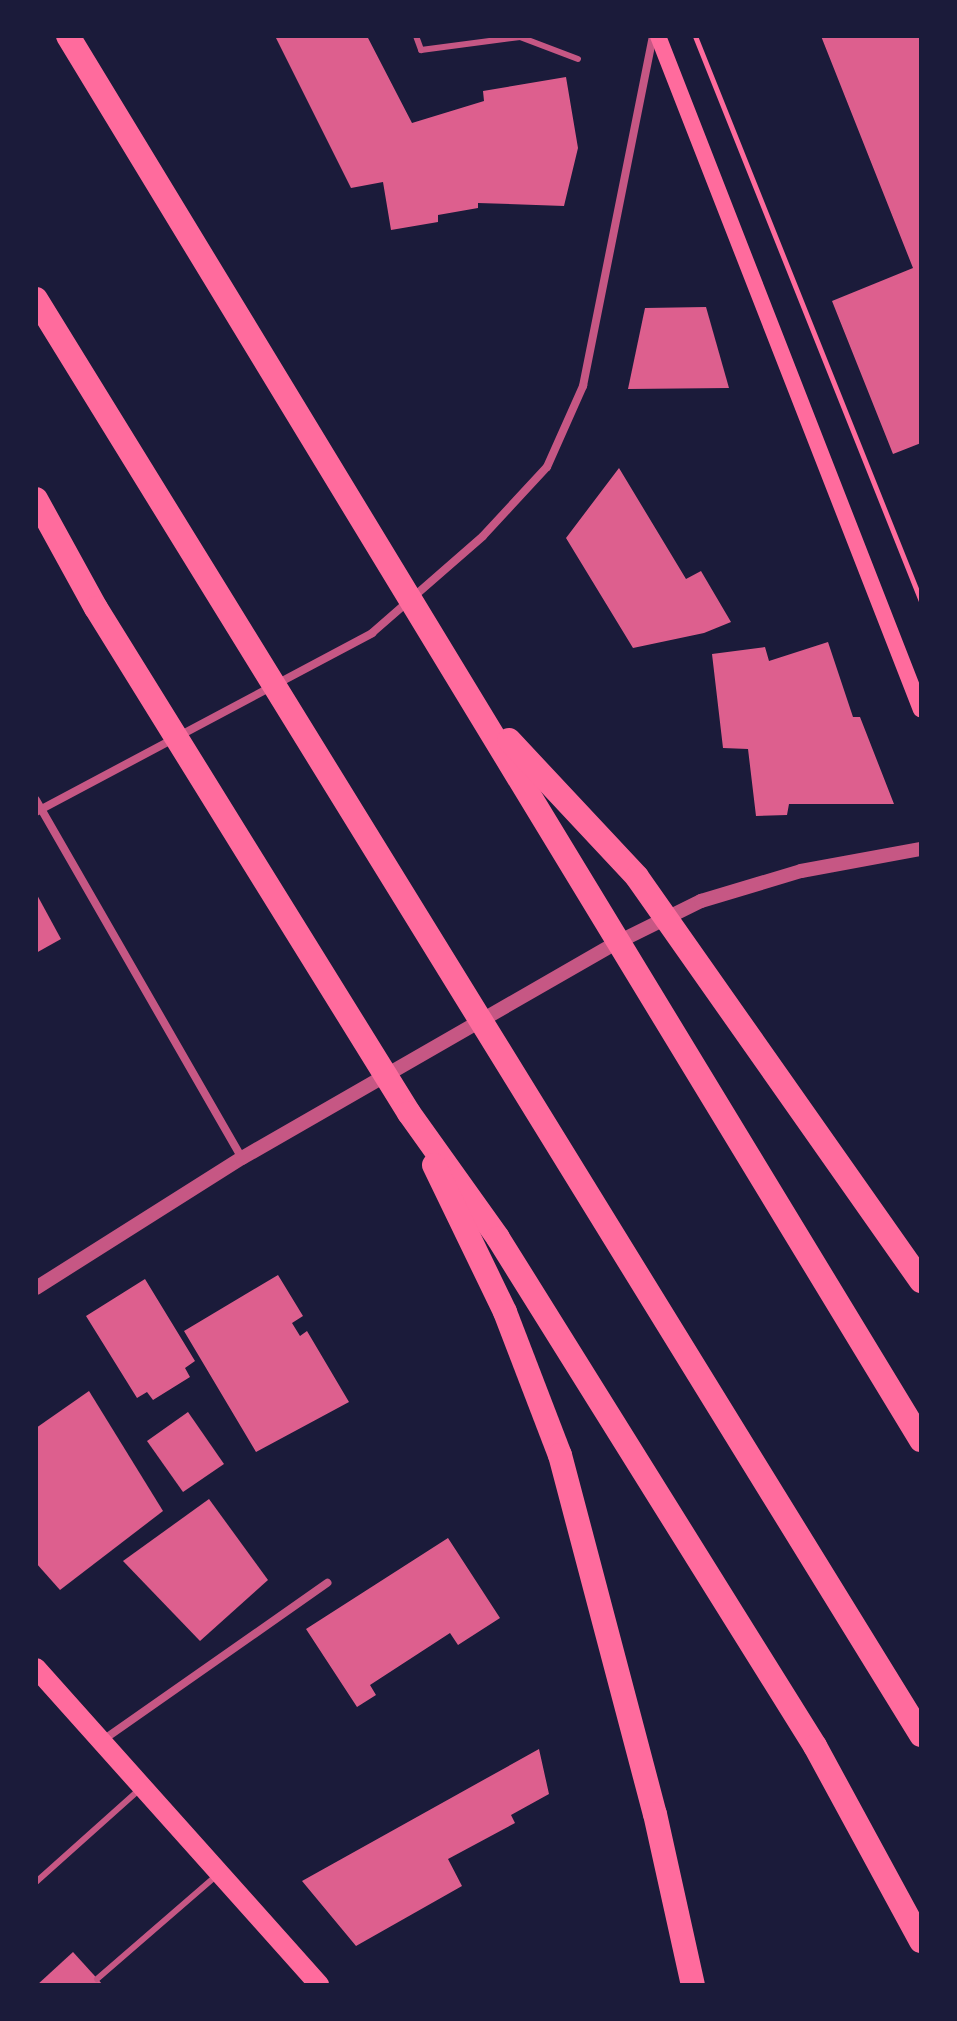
<!DOCTYPE html>
<style>
body{margin:0}
#map{position:relative;width:957px;height:2021px;overflow:hidden;background:#1b1b3a;font-family:"Roboto Condensed",sans-serif}
div>[style]{position:absolute}
[style*='--x']{left:calc(var(--x)*1px);top:calc(var(--y)*1px);width:calc(var(--w)*1px);rotate:calc(var(--a)*1deg)}
.building>*{inset:0;background:#dd5f8e}
.path>*{height:5px;margin:-2.5px;padding:0 2.5px;transform-origin:2.5px;border-radius:2.5px;background:#ff6b9d}
.service>*{height:6px;margin:-3px;padding:0 3px;transform-origin:3px;border-radius:3px;background:#c65784}
.minor>*{height:8px;margin:-4px;padding:0 4px;transform-origin:4px;border-radius:4px;background:#c65784}
.tertiary>*{height:14px;margin:-7px;padding:0 7px;transform-origin:7px;border-radius:7px;background:#c65784}
.secondary>*{height:16px;margin:-8px;padding:0 8px;transform-origin:8px;border-radius:8px;background:#ff6b9d}
.primary>*{height:20px;margin:-10px;padding:0 10px;transform-origin:10px;border-radius:10px;background:#ff6b9d}
.motorway>*{height:24px;margin:-12px;padding:0 12px;transform-origin:12px;border-radius:12px;background:#ff6b9d}
span{translate:-50% -50%;white-space:nowrap;text-align:center;line-height:1.15;-webkit-text-stroke:6px #1b1b3a;paint-order:stroke}
.frame{position:absolute;inset:0;border:38px solid #1b1b3a;pointer-events:none}
</style>
<div id="map">
<div class="building">
<i style="clip-path:polygon(275px 36px,367px 36px,412px 123px,484px 101px,483px 91px,566px 77px,578px 148px,564px 206px,478px 203px,478px 208px,438px 215px,438px 222px,391px 230px,383px 182px,351px 188px)"></i>
<i style="clip-path:polygon(821px 36px,921px 36px,921px 443px,893px 454px,832px 301px,913px 268px)"></i>
<i style="clip-path:polygon(706px 307px,729px 388px,628px 389px,645px 308px)"></i>
<i style="clip-path:polygon(619px 468px,686px 579px,701px 571px,731px 622px,704px 633px,633px 648px,566px 538px)"></i>
<i style="clip-path:polygon(828px 642px,853px 717px,860px 717px,894px 804px,789px 804px,787px 815px,756px 816px,748px 749px,723px 748px,712px 654px,765px 647px,769px 661px)"></i>
<i style="clip-path:polygon(36px 893px,61px 939px,36px 953px)"></i>
<i style="clip-path:polygon(278px 1275px,303px 1316px,292px 1323px,300px 1336px,307px 1331px,349px 1402px,256px 1452px,184px 1331px)"></i>
<i style="clip-path:polygon(145px 1279px,195px 1361px,185px 1368px,190px 1377px,153px 1400px,147px 1392px,137px 1398px,86px 1316px)"></i>
<i style="clip-path:polygon(89px 1391px,163px 1511px,60px 1590px,36px 1563px,36px 1428px)"></i>
<i style="clip-path:polygon(188px 1412px,224px 1464px,183px 1492px,147px 1441px)"></i>
<i style="clip-path:polygon(209px 1499px,268px 1580px,200px 1641px,123px 1561px)"></i>
<i style="clip-path:polygon(448px 1538px,500px 1618px,458px 1645px,450px 1633px,370px 1685px,376px 1695px,357px 1707px,306px 1629px)"></i>
<i style="clip-path:polygon(539px 1749px,549px 1794px,511px 1815px,515px 1823px,448px 1859px,462px 1886px,356px 1946px,302px 1881px)"></i>
<i style="clip-path:polygon(73px 1952px,103px 1985px,37px 1985px)"></i>
</div>
<div class="path">
<i style="--x:695;--y:36;--w:609;--a:68.2"></i>
</div>
<div class="service">
<i style="--x:416;--y:36;--w:15;--a:70"></i>
<i style="--x:421;--y:50;--w:100;--a:-7.5"></i>
<i style="--x:520;--y:37;--w:62;--a:20.8"></i>
<i style="--x:36;--y:1882;--w:138;--a:-41.8"></i>
<i style="--x:97;--y:1979;--w:157;--a:-40.9"></i>
</div>
<div class="minor">
<i style="--x:36;--y:800;--w:413;--a:60.1"></i>
<i style="--x:36;--y:812;--w:381;--a:-28"></i>
<i style="--x:372;--y:633;--w:147;--a:-41.1"></i>
<i style="--x:483;--y:536;--w:94;--a:-47.2"></i>
<i style="--x:547;--y:467;--w:89;--a:-66"></i>
<i style="--x:583;--y:386;--w:357;--a:-78.7"></i>
<i style="--x:103;--y:1740;--w:274;--a:-35"></i>
</div>
<div class="tertiary">
<i style="--x:36;--y:1288;--w:244;--a:-32.3"></i>
<i style="--x:242;--y:1158;--w:425;--a:-29.9"></i>
<i style="--x:610;--y:946;--w:102;--a:-26.3"></i>
<i style="--x:701;--y:901;--w:104;--a:-16.7"></i>
<i style="--x:801;--y:871;--w:122;--a:-10.4"></i>
</div>
<div class="secondary">
<i style="--x:658;--y:36;--w:723;--a:68.68"></i>
</div>
<div class="primary">
<i style="--x:36;--y:1668;--w:425;--a:48.2"></i>
</div>
<div class="motorway">
<i style="--x:68;--y:36;--w:1643;--a:58.72"></i>
<i style="--x:36;--y:299;--w:1687;--a:58.35"></i>
<i style="--x:36;--y:499;--w:124;--a:61.2"></i>
<i style="--x:96;--y:608;--w:594;--a:58.21"></i>
<i style="--x:409;--y:1113;--w:153;--a:54.5"></i>
<i style="--x:498;--y:1238;--w:599;--a:58.04"></i>
<i style="--x:815;--y:1746;--w:222;--a:61.5"></i>
<i style="--x:509;--y:740;--w:187;--a:46.9"></i>
<i style="--x:637;--y:877;--w:494;--a:54.9"></i>
<i style="--x:434;--y:1165;--w:163;--a:64.2"></i>
<i style="--x:505;--y:1312;--w:153;--a:69"></i>
<i style="--x:560;--y:1455;--w:371;--a:75.2"></i>
<i style="--x:655;--y:1814;--w:175;--a:77.5"></i>
</div>
<div class="frame"></div>
</div>
